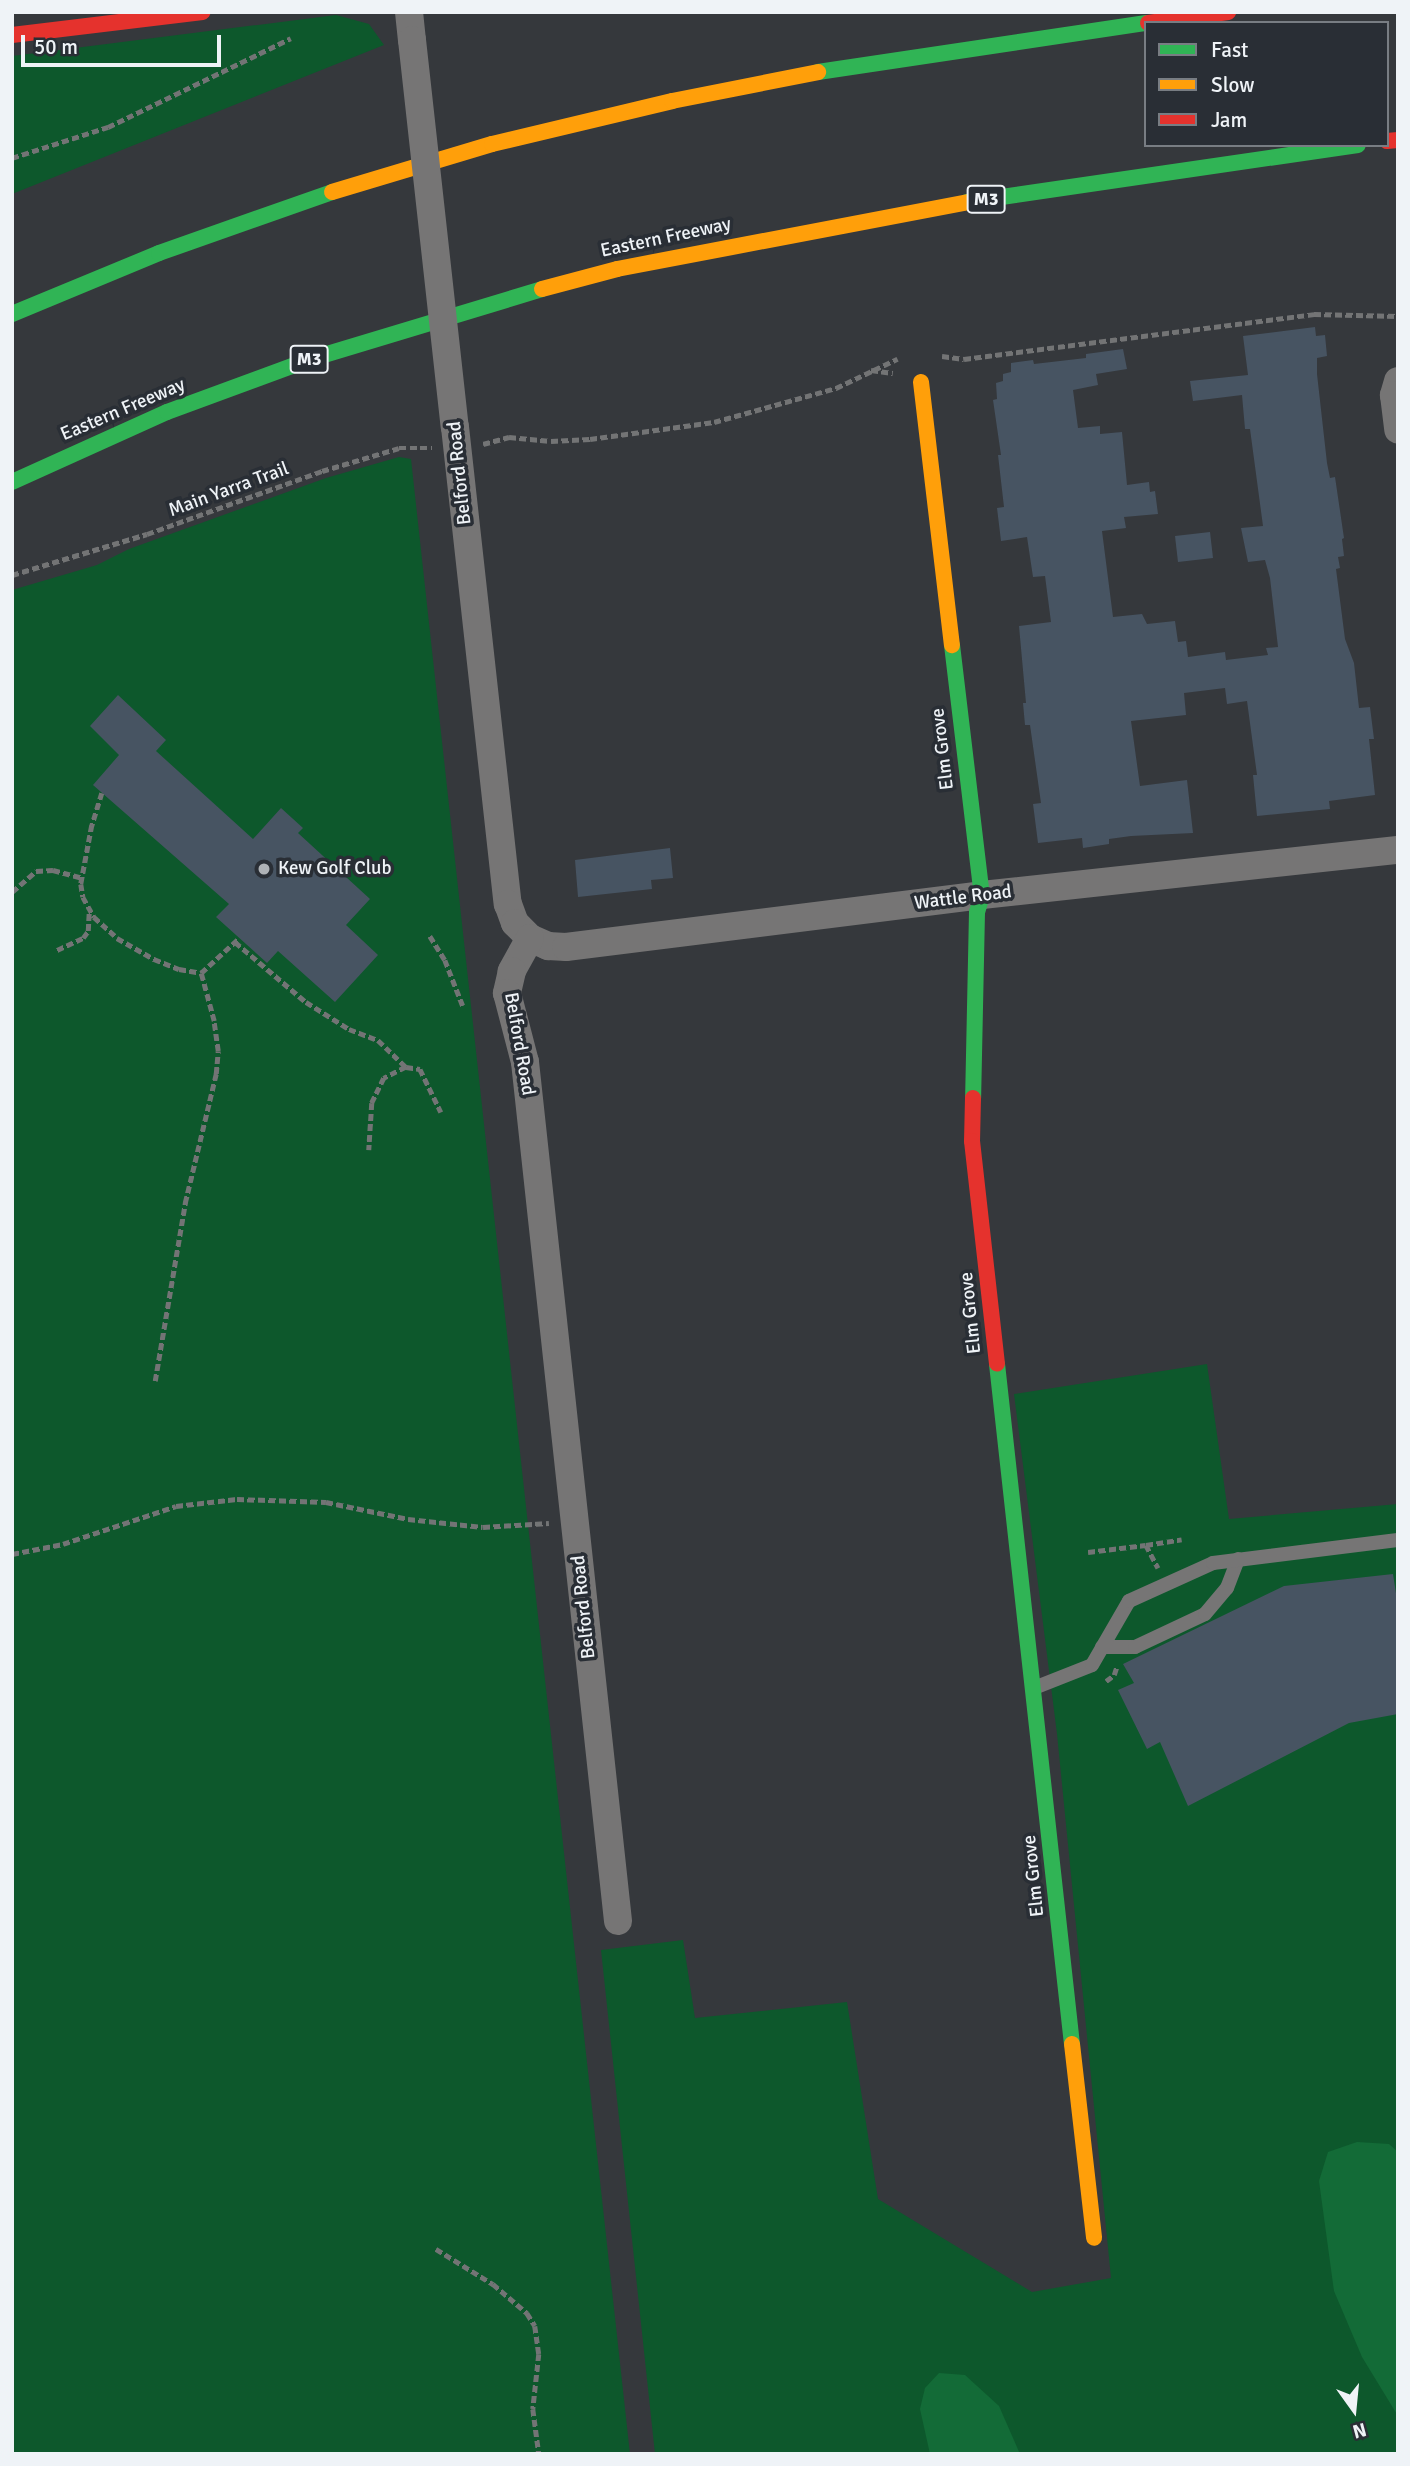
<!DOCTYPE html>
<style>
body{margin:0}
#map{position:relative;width:1410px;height:2466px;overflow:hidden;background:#35383c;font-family:Signika,sans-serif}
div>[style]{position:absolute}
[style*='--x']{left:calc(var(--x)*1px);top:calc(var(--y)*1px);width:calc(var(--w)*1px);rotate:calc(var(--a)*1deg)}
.green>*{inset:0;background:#0d582c}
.forest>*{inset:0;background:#136b37}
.building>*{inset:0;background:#475462}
.path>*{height:4.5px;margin-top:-2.25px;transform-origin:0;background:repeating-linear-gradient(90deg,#737475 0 7px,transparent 0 10.5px)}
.lane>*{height:14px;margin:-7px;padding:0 7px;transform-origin:7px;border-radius:7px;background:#767575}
.street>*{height:28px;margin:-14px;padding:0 14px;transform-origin:14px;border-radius:14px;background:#767575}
.fast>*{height:16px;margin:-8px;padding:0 8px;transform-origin:8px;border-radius:8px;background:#30b455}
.slow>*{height:16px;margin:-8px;padding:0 8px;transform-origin:8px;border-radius:8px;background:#ff9f0a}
.jam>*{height:16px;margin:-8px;padding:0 8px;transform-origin:8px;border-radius:8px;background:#e5322d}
.street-bridge>*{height:28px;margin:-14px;padding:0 14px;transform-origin:14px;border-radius:14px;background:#767575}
.dots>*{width:19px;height:19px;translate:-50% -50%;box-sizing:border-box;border:4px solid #292e35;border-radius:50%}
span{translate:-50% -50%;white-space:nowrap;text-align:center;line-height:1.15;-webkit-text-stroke:7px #292e35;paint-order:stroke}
.shield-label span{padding:2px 5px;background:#292e35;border:2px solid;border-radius:5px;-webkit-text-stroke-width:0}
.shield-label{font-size:18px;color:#eff3f7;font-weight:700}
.street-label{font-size:19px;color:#eff3f7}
.poi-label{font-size:19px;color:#eff3f7}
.left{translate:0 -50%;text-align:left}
.frame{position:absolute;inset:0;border:14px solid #eff3f7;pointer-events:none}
.legend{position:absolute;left:1144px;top:21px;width:245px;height:126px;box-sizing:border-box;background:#292e35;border:2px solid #787d83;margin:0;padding:9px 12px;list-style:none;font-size:21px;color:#eff3f7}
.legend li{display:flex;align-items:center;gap:14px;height:35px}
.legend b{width:35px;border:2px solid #787d83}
.north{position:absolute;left:1319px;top:2375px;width:70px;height:70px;-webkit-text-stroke:5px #292e35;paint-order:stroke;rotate:165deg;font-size:19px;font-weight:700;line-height:28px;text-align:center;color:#eff3f7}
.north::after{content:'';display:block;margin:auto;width:24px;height:32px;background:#eff3f7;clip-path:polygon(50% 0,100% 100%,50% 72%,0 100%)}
.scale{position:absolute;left:21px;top:35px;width:200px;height:32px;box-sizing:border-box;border:4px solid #eff3f7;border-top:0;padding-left:9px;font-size:21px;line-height:24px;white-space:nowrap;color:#eff3f7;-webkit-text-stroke:5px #292e35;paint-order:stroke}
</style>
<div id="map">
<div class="green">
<i style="clip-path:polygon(336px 15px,369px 24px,384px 45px,12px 194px,12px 56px)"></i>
<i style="clip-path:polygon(399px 457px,411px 459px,630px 2454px,12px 2454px,12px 590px,97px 565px,129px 549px,326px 478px)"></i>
<i style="clip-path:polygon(1207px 1364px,1229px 1519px,1398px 1504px,1398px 2454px,655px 2454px,601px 1950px,683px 1940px,695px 2018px,847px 2002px,878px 2199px,1032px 2292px,1111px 2278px,1057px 1734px,1014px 1394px)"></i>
</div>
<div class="forest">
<i style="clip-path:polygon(1357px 2142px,1389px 2144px,1398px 2152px,1398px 2416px,1362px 2357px,1334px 2291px,1319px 2181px,1328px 2152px)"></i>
<i style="clip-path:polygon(939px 2373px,965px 2375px,999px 2406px,1020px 2454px,930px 2454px,920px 2409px,925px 2388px)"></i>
</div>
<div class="building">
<i style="clip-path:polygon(1315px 327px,1316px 336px,1325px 335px,1327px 356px,1317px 358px,1317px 374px,1327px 463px,1330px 478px,1335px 477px,1344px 538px,1342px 539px,1344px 556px,1338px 557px,1340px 568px,1336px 569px,1345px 639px,1354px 663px,1359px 708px,1370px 707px,1374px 739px,1369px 739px,1375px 795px,1329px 801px,1330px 809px,1257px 816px,1253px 775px,1257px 775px,1247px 701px,1227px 704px,1225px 688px,1184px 693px,1186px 715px,1131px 721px,1140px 786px,1187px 780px,1193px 833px,1131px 836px,1109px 839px,1109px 844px,1083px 848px,1082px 838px,1038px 843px,1033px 804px,1041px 803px,1030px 725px,1025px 725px,1023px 703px,1026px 703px,1019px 626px,1051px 622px,1045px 576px,1033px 577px,1027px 537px,1001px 541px,997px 508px,1004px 507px,998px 455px,1001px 455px,993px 400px,997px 399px,996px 383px,1003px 381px,1003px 374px,1011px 372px,1011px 363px,1033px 360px,1034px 364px,1086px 358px,1086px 354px,1123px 349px,1127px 369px,1096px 374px,1098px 385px,1073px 390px,1078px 428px,1100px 426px,1100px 434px,1122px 432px,1127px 485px,1149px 482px,1150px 492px,1155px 491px,1158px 514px,1124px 517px,1126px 528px,1102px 531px,1113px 617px,1142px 614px,1147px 624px,1175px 621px,1178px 642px,1186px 641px,1188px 657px,1225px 652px,1226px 660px,1268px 655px,1266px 648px,1278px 647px,1270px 578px,1265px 560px,1248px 562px,1241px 528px,1263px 526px,1250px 429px,1245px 429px,1242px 395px,1193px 401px,1190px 381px,1248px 375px,1243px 336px)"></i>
<i style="clip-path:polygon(1210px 532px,1213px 558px,1178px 562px,1175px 536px)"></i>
<i style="clip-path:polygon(118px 695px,166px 740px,156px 751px,253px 839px,281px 808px,303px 828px,298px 833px,370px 899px,346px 925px,378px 955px,335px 1002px,278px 951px,267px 963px,216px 917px,229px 904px,93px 785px,119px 755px,90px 726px)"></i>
<i style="clip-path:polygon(670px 848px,673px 878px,651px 880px,652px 889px,578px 897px,575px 860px)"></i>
<i style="clip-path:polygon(1393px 1574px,1398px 1606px,1398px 1714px,1349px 1723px,1188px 1806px,1160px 1742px,1147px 1749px,1118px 1690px,1134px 1683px,1123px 1664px,1284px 1586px)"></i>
</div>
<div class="path">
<i style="--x:12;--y:158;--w:101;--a:-17.9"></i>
<i style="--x:108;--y:127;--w:203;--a:-25.9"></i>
<i style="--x:942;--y:356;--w:22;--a:8"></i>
<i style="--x:964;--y:359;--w:353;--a:-7.3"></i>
<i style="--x:1314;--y:314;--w:84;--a:1.4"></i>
<i style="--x:871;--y:370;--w:22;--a:8"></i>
<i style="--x:483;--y:444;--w:27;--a:-15"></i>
<i style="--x:509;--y:437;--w:42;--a:5.4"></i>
<i style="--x:551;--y:441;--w:39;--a:-3"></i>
<i style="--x:590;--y:439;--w:125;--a:-7.8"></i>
<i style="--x:714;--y:422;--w:127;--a:-15.6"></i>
<i style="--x:836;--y:388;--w:68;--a:-25.4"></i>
<i style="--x:12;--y:575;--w:141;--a:-16.9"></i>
<i style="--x:147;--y:534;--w:186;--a:-19.8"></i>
<i style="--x:322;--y:471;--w:80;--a:-16.6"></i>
<i style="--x:399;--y:448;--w:33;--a:0"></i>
<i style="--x:102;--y:793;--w:34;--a:107"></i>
<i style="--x:92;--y:825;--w:60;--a:100.6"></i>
<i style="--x:81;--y:884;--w:13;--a:81"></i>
<i style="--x:83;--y:897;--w:23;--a:61"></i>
<i style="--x:94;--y:917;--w:31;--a:42"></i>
<i style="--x:117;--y:938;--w:43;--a:29.6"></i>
<i style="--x:154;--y:959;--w:27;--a:22"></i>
<i style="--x:179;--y:969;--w:22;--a:10"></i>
<i style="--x:201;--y:973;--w:52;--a:-42.6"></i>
<i style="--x:12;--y:892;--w:32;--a:-41"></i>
<i style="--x:36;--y:871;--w:17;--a:-3"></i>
<i style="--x:53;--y:870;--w:30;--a:15"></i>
<i style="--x:430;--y:936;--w:28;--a:58"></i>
<i style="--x:445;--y:960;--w:49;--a:68.6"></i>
<i style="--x:235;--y:942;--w:93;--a:40.2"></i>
<i style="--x:306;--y:1002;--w:51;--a:32.1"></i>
<i style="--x:349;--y:1029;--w:31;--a:21"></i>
<i style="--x:378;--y:1040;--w:39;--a:44"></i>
<i style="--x:406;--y:1067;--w:25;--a:153"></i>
<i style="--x:384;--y:1078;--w:28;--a:116"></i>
<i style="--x:372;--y:1103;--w:47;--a:93.7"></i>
<i style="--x:57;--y:950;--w:29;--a:-25"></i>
<i style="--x:83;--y:938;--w:9;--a:-54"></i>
<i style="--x:88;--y:931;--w:22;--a:-87"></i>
<i style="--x:406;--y:1067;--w:14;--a:8"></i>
<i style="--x:420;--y:1069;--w:48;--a:64"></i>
<i style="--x:155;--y:1381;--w:181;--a:-80.4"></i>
<i style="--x:185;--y:1203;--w:133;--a:-76.5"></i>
<i style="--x:216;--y:1074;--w:23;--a:-85"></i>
<i style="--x:218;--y:1051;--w:30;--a:-98"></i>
<i style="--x:214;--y:1021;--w:50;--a:-105.2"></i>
<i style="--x:1146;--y:1545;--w:36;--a:-9"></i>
<i style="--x:1088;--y:1552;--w:58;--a:-6.9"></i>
<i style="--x:1146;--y:1545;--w:26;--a:62"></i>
<i style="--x:12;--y:1554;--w:52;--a:-11.1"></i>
<i style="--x:63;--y:1544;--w:119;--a:-18.6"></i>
<i style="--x:176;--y:1506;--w:61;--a:-6.5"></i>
<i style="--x:237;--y:1499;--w:89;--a:1.9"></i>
<i style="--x:326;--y:1502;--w:84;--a:11.7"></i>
<i style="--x:408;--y:1519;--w:75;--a:6.1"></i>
<i style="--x:483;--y:1527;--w:66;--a:-3.5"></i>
<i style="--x:1106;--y:1681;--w:10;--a:-37"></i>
<i style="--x:1114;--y:1675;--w:9;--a:-72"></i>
<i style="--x:436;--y:2249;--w:67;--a:31.6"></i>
<i style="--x:493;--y:2284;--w:45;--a:40.5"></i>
<i style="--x:527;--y:2313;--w:15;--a:58"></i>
<i style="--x:535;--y:2326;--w:28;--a:82"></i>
<i style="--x:539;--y:2354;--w:55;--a:96.2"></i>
<i style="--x:533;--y:2409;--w:45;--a:82.4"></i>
</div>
<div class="lane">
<i style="--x:1102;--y:1647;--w:33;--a:0"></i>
<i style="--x:1135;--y:1647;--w:77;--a:-25.2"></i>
<i style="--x:1205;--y:1614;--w:34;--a:-50"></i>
<i style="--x:1227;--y:1588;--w:31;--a:-69"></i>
<i style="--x:1034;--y:1688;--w:62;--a:-21.6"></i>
<i style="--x:1092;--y:1665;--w:74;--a:-60"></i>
<i style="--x:1129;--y:1601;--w:92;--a:-24.3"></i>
<i style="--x:1213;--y:1563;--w:186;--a:-7.1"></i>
</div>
<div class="street">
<i style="--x:409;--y:12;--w:28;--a:84"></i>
<i style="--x:1398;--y:381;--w:15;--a:106"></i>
<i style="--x:1394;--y:395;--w:35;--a:83"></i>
<i style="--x:455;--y:427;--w:480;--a:83.7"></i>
<i style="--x:508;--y:904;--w:20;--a:70"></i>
<i style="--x:515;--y:923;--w:21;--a:45"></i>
<i style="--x:530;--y:938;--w:20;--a:24"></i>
<i style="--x:548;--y:946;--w:18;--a:3"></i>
<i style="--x:566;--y:947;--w:419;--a:-7.1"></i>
<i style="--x:982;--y:895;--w:418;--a:-6.2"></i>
<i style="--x:530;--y:938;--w:38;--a:119"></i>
<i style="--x:512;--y:971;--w:23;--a:103"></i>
<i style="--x:507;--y:993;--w:71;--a:75.4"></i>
<i style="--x:525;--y:1062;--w:864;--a:83.82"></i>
</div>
<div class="fast">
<i style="--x:818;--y:72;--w:332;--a:-8.5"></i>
<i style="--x:967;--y:202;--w:395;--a:-8.3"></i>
<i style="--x:12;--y:314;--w:159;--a:-22.5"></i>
<i style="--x:159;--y:253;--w:183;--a:-19.4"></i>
<i style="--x:12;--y:482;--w:170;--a:-24.3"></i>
<i style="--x:167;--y:412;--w:157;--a:-20.2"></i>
<i style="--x:314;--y:358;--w:238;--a:-16.8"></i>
<i style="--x:952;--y:645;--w:252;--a:83.2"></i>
<i style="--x:982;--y:895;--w:18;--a:106"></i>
<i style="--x:977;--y:912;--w:186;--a:91.2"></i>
<i style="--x:997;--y:1364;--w:684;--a:83.71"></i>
</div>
<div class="slow">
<i style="--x:332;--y:192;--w:167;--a:-16.7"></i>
<i style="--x:492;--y:144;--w:185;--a:-13.4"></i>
<i style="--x:672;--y:101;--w:149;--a:-11.2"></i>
<i style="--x:542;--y:289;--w:78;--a:-14.9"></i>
<i style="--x:617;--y:269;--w:356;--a:-10.8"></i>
<i style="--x:921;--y:382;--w:265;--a:83.3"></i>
<i style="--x:1072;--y:2044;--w:195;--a:83.5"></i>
</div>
<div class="jam">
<i style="--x:1148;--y:23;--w:81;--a:-7.8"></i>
<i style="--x:12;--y:35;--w:192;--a:-6.9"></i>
<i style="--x:1387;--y:141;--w:11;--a:-5"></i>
<i style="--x:973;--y:1098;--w:43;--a:91.3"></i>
<i style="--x:972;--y:1141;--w:224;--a:83.6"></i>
</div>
<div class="street-bridge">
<i style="--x:412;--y:40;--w:389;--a:83.7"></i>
</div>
<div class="dots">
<i style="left:264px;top:869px;background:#aeb2b6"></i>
</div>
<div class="shield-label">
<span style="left:986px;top:199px">M3</span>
<span style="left:309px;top:359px">M3</span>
</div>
<div class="street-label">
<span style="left:666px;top:238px;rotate:-12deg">Eastern Freeway</span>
<span style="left:123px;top:410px;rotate:-23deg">Eastern Freeway</span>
<span style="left:460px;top:473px;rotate:-96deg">Belford Road</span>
<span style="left:229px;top:490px;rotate:-20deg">Main Yarra Trail</span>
<span style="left:943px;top:749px;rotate:-97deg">Elm Grove</span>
<span style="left:963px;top:898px;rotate:-7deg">Wattle Road</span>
<span style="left:519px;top:1044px;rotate:80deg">Belford Road</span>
<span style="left:971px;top:1313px;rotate:-96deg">Elm Grove</span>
<span style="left:584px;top:1607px;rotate:-96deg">Belford Road</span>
<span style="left:1034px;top:1876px;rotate:-96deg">Elm Grove</span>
</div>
<div class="poi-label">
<span class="left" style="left:278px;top:869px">Kew Golf Club</span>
</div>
<div class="frame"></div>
<ul class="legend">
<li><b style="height:9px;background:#30b455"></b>Fast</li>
<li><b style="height:9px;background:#ff9f0a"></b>Slow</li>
<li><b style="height:9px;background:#e5322d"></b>Jam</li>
</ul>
<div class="north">N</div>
<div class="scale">50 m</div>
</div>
